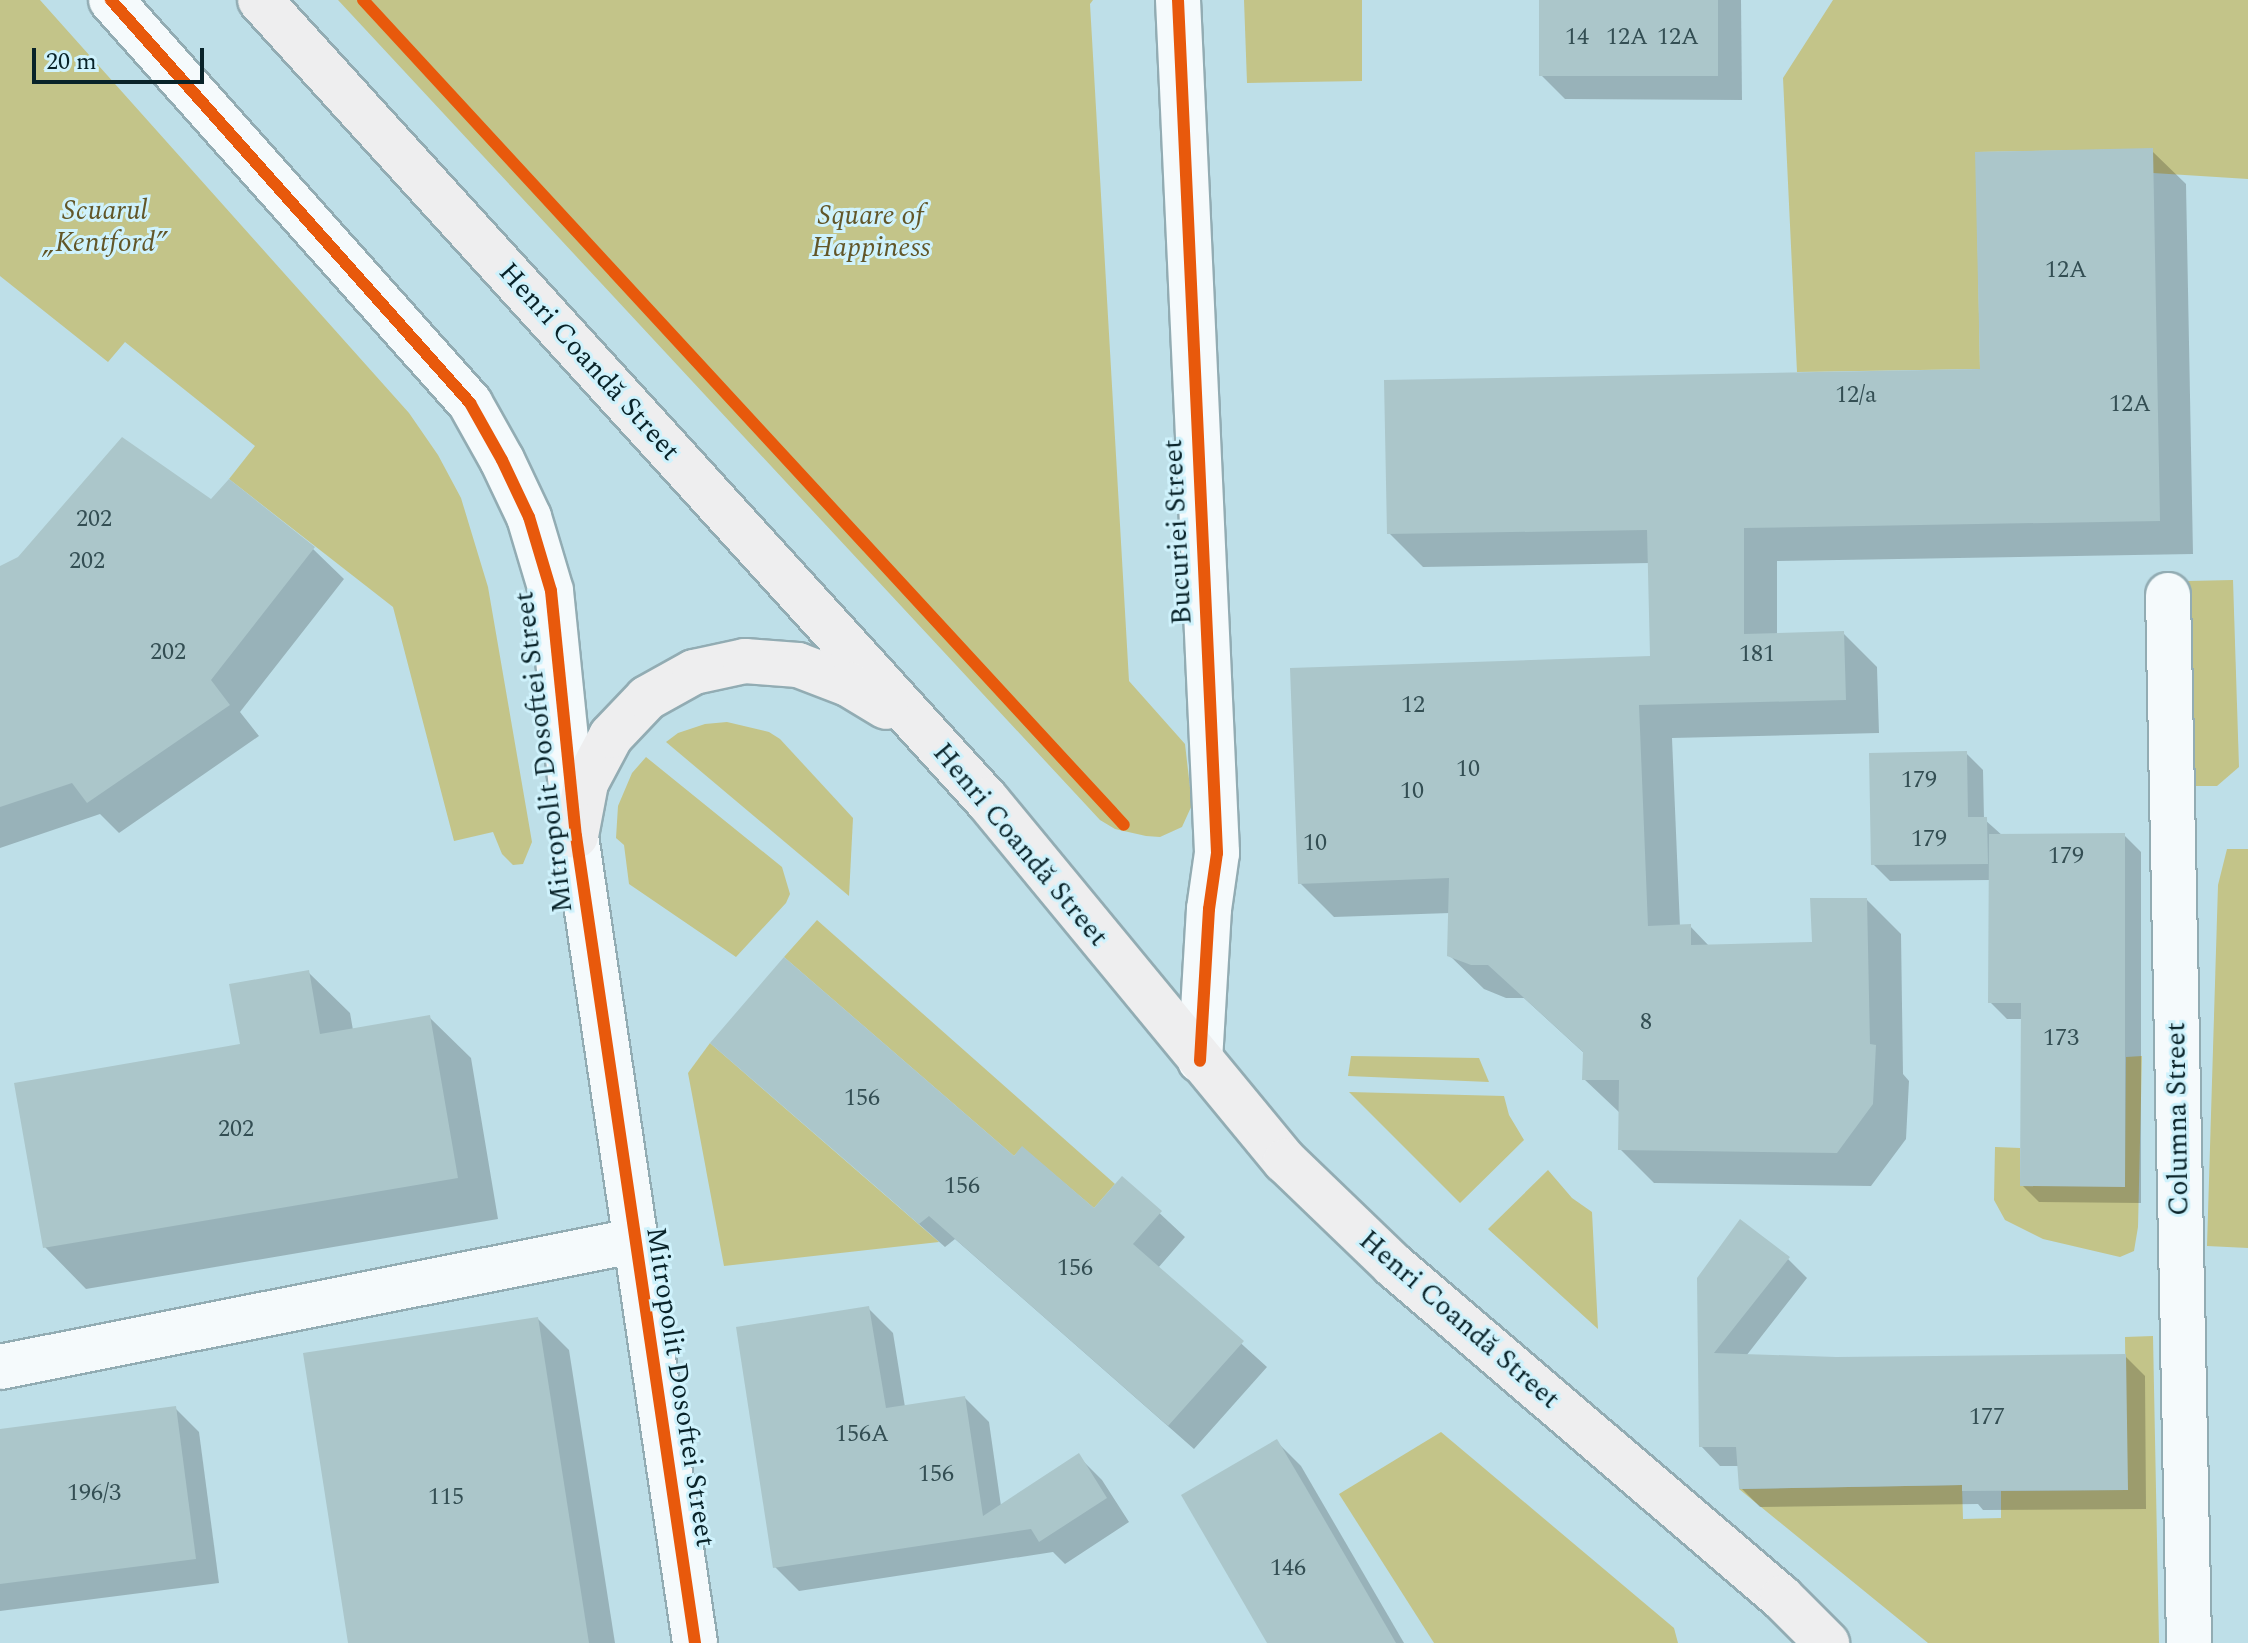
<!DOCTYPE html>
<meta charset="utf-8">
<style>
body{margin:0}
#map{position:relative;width:2248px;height:1643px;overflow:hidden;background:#bedfe8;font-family:Spectral,serif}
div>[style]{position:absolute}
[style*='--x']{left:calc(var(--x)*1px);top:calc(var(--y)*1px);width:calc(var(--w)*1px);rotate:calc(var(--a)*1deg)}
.green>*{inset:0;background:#c3c489}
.shadow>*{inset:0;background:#0003}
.building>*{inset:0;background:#abc6ca}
.roads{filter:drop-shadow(2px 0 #92acb3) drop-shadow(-2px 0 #92acb3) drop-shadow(0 2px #92acb3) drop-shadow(0 -2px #92acb3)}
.minor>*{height:44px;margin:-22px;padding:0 22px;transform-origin:22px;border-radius:22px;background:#f5fafc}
.major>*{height:44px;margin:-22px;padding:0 22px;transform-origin:22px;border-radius:22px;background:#eeeeef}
.cycleway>*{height:12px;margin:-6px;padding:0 6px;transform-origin:6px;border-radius:6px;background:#e8590c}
span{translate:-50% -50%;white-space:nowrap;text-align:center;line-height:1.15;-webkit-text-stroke:6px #cff2fc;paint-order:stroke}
.number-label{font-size:24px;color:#334e53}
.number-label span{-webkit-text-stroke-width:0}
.park-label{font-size:28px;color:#625628;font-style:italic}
.street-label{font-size:28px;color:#092329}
.scale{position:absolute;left:32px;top:48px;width:172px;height:36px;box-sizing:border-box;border:4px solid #092329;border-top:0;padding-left:10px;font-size:24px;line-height:28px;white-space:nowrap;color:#092329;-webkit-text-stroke:6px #cff2fc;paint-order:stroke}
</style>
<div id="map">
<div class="green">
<i style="clip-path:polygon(0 0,40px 0,409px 413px,438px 455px,461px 498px,488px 587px,532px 842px,523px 864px,513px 865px,502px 854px,493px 832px,454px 841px,393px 607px,229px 479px,255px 446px,125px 342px,108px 362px,0 276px)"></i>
<i style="clip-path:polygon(338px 0,1093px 0,1090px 4px,1129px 681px,1185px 744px,1192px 805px,1182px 827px,1160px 837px,1146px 836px,1115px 829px,1100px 820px)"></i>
<i style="clip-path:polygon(1244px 0,1362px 0,1362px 81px,1247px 83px)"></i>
<i style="clip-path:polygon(1833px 0,2248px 0,2248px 179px,2153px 173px,2152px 149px,1976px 152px,1980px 369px,1797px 372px,1783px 78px)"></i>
<i style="clip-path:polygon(2233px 580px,2239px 767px,2217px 786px,2189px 786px,2188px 581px)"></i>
<i style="clip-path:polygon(727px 722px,769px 732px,780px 739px,853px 818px,849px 896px,666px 742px,678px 733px,705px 724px)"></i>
<i style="clip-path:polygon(646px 757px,782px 867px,790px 894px,786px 903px,736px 957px,629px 884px,624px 845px,616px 838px,618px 806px,632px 773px)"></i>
<i style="clip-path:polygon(2227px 849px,2248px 849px,2248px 1248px,2207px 1246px,2218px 885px)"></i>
<i style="clip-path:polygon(817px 920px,1115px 1184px,1094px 1208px,1022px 1147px,1014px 1156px,784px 957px)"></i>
<i style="clip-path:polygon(710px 1043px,939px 1242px,724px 1266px,688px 1073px)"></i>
<i style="clip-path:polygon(1351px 1056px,1479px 1058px,1489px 1082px,1348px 1076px)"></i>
<i style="clip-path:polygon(2142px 1056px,2138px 1227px,2134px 1251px,2120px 1257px,2043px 1239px,2005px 1220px,1994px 1200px,1995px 1147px,2020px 1148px,2020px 1185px,2125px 1186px,2126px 1057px)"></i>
<i style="clip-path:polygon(1349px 1092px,1504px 1096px,1509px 1115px,1524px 1140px,1460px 1203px)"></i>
<i style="clip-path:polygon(1548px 1170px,1572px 1198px,1592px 1212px,1598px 1329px,1488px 1229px)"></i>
<i style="clip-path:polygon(2153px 1336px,2159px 1643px,1928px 1643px,1739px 1489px,1962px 1485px,1963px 1519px,2001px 1518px,2001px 1491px,2127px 1490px,2125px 1337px)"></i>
<i style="clip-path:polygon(1441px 1432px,1674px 1628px,1678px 1643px,1434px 1643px,1339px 1494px)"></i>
</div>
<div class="shadow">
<i style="clip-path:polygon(1541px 0,1741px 0,1742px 100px,1565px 99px,1541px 75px)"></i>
<i style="clip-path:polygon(2152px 151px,2186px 184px,2193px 554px,1777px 561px,1777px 635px,1843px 633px,1877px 667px,1879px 733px,1672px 738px,1680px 927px,1690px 926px,1710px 947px,1814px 944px,1867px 900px,1901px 934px,1903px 1074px,1909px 1081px,1906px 1139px,1871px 1186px,1654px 1183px,1620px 1149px,1620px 1113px,1584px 1079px,1585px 1054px,1524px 998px,1506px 998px,1484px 989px,1449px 955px,1450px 913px,1334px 917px,1300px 883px,1652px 657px,1650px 563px,1423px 567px,1389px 533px,1982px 371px)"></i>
<i style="clip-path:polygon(212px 502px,313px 549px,344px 579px,240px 712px,259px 736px,119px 833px,100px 814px,0 848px,0 568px)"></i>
<i style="clip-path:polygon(1966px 753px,1983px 770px,1984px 819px,2003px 836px,2124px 835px,2141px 852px,2141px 1203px,2039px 1202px,2022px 1185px,2023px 1019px,2007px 1019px,1990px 1002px,1991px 880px,1890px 881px,1873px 864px)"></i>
<i style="clip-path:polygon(308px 972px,350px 1013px,353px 1030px,429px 1017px,471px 1058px,498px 1219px,86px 1289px,45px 1247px,242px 1046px)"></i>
<i style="clip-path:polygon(713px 1042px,1014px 1158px,1094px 1211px,1123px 1179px,1185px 1237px,1158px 1268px,1267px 1367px,1194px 1449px,955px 1239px,945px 1247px)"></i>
<i style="clip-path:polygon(1788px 1259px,1807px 1278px,1746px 1356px,1836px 1359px,2125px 1356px,2145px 1376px,2146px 1509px,1983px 1510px,1978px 1504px,1760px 1507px,1741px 1488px,1739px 1466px,1720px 1466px,1701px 1446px,1699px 1278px)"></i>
<i style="clip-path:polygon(869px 1309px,893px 1333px,905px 1407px,965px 1398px,989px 1422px,1001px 1506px,1078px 1456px,1102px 1480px,1129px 1522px,1065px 1564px,1053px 1552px,799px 1591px,775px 1567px)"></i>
<i style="clip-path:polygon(538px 1319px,569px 1350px,615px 1643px,350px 1643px)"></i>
<i style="clip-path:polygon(175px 1408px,199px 1432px,219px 1583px,0 1611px,0 1431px)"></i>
<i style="clip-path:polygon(1277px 1442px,1301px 1466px,1404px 1643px,1269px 1643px)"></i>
</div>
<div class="building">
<i style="clip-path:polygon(1539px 0,1718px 0,1718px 76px,1539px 76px)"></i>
<i style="clip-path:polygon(2153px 148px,2160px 521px,1744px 528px,1744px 634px,1844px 631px,1846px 700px,1639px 705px,1648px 926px,1691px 924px,1691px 945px,1812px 942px,1810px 898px,1867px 898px,1870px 1044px,1876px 1045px,1873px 1104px,1837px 1153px,1618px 1150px,1619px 1080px,1582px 1080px,1583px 1052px,1488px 965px,1471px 965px,1447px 956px,1449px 878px,1298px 884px,1290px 668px,1650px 656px,1647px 530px,1387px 534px,1384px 380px,1980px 369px,1975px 152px)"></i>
<i style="clip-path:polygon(122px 437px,211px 499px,229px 479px,315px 547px,211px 680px,230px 705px,87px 803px,72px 783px,0 807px,0 566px,18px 557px)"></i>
<i style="clip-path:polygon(1967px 751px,1968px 817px,1987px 817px,1988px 864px,1871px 865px,1869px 753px)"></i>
<i style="clip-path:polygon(2125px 833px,2125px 1187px,2020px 1186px,2021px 1003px,1988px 1003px,1989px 834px)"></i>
<i style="clip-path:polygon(784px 957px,1014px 1156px,1022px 1146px,1094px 1208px,1122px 1176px,1162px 1211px,1133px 1244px,1244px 1341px,1168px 1426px,929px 1216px,919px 1224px,710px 1043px)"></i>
<i style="clip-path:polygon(309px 970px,320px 1034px,430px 1015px,458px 1178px,43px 1248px,14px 1083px,240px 1044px,229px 984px)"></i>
<i style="clip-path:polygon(1740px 1219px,1790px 1257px,1714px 1353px,1836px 1357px,2126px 1354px,2128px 1490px,1962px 1491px,1962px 1485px,1739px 1489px,1736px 1447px,1699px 1447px,1697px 1278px)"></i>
<i style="clip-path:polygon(869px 1306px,886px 1408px,965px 1396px,983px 1516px,1079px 1453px,1107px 1498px,1039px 1542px,1031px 1529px,773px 1568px,736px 1327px)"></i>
<i style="clip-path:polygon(538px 1317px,589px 1643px,348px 1643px,303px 1353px)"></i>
<i style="clip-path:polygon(176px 1406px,196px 1559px,0 1584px,0 1429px)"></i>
<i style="clip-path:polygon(1277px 1439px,1306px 1488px,1396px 1643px,1267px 1643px,1181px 1495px)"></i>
</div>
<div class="roads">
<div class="minor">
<i style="--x:111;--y:0;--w:540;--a:48.3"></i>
<i style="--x:470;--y:403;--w:65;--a:60.7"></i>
<i style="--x:502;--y:460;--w:63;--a:64.7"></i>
<i style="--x:529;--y:517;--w:77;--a:73.4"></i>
<i style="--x:551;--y:591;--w:246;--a:84.2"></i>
<i style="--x:576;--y:836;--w:816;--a:81.61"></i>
<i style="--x:1178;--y:0;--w:854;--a:87.38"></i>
<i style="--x:1217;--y:853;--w:57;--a:98.1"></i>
<i style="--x:1209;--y:909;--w:152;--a:93.4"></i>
<i style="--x:2168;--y:595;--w:1048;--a:88.85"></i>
<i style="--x:0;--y:1367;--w:645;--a:-11.26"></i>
</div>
<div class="major">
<i style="--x:260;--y:0;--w:1081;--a:47.74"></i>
<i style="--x:987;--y:800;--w:468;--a:50.5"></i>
<i style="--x:1285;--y:1161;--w:150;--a:43.9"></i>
<i style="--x:1393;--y:1265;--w:512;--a:40.56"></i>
<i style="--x:1782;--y:1598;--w:64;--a:45"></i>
<i style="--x:576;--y:836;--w:54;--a:-79.3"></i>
<i style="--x:586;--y:783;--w:53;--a:-62"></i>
<i style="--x:611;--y:736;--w:52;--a:-46.5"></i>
<i style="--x:647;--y:698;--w:54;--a:-29"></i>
<i style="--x:694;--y:672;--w:52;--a:-12.2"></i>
<i style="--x:745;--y:661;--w:53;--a:4.3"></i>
<i style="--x:798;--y:665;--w:53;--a:20.8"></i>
<i style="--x:848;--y:684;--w:44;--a:31.2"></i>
</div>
</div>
<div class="cycleway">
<i style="--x:111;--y:0;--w:540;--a:48.3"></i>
<i style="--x:470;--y:403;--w:65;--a:60.7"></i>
<i style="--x:502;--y:460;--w:63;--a:64.7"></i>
<i style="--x:529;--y:517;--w:77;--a:73.4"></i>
<i style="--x:551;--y:591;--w:246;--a:84.2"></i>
<i style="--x:576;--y:836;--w:816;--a:81.61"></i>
<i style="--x:363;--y:0;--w:1122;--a:47.31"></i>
<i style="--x:1178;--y:0;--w:854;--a:87.38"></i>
<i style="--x:1217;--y:853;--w:57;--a:98.1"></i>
<i style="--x:1209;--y:909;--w:152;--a:93.4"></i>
</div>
<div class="number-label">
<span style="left:1577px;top:38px">14</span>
<span style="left:1627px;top:38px">12A</span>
<span style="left:1678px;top:38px">12A</span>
<span style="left:2066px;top:271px">12A</span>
<span style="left:1856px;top:396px">12/a</span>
<span style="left:2130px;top:405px">12A</span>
<span style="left:94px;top:520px">202</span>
<span style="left:87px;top:562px">202</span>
<span style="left:168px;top:653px">202</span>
<span style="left:1757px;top:655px">181</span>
<span style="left:1413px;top:706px">12</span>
<span style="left:1468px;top:770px">10</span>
<span style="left:1919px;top:781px">179</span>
<span style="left:1412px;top:792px">10</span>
<span style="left:1929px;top:840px">179</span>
<span style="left:1315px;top:844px">10</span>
<span style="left:2066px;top:857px">179</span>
<span style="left:1646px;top:1023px">8</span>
<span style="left:2061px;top:1039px">173</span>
<span style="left:862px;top:1099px">156</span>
<span style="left:236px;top:1130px">202</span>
<span style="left:962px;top:1187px">156</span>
<span style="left:1075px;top:1269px">156</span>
<span style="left:1987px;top:1418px">177</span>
<span style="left:862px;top:1435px">156A</span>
<span style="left:936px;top:1475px">156</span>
<span style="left:94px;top:1494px">196/3</span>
<span style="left:446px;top:1498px">115</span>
<span style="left:1288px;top:1569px">146</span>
</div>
<div class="park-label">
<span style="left:105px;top:227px">Scuarul<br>„Kentford”</span>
<span style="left:871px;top:232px">Square of<br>Happiness</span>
</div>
<div class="street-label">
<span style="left:589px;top:362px;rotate:48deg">Henri Coandă Street</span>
<span style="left:1178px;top:532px;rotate:-93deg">Bucuriei Street</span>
<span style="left:544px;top:752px;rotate:-97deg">Mitropolit Dosoftei Street</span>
<span style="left:1020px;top:845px;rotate:50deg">Henri Coandă Street</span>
<span style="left:2178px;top:1119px;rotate:-91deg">Columna Street</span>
<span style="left:1459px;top:1320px;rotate:41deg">Henri Coandă Street</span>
<span style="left:680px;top:1387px;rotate:81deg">Mitropolit Dosoftei Street</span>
</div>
<div class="scale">20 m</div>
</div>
